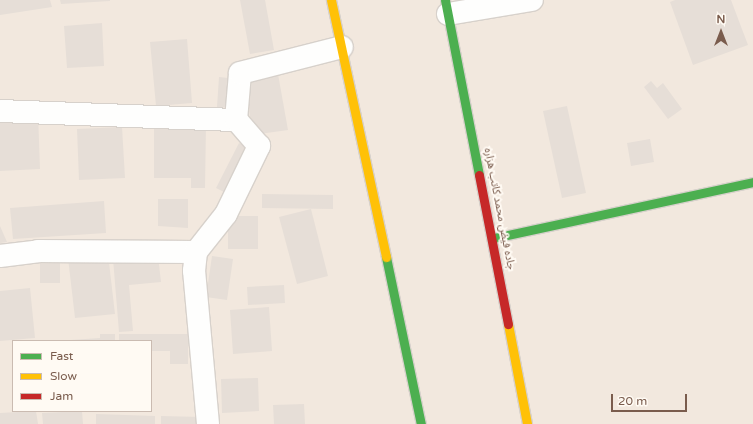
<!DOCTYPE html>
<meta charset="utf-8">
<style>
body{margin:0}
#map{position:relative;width:753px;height:424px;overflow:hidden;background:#f9f5f0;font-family:"Varela Round","Noto Sans Arabic",sans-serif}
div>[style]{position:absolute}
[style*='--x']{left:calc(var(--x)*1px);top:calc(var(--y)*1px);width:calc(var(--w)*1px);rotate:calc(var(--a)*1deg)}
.residential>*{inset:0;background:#f2e8de}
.building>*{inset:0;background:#e6ded7}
.roads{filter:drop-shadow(1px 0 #d7d1cb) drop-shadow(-1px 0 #d7d1cb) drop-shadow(0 1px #d7d1cb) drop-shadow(0 -1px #d7d1cb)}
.street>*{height:22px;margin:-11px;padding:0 11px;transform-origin:11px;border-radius:11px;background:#fefefd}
.fast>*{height:9px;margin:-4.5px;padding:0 4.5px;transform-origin:4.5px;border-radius:4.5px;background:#4caf50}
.slow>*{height:9px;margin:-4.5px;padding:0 4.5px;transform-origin:4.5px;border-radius:4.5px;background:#ffc107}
.jam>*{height:9px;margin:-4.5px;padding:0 4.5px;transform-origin:4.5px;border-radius:4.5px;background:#c62828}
span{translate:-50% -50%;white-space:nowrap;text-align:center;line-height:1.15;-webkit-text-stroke:4px #fffaf3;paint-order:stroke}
.street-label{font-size:11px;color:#7a5c4d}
.legend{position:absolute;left:12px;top:340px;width:140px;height:72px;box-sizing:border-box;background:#fffaf3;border:1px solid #cabbb1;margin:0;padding:5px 7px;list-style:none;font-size:12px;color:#7a5c4d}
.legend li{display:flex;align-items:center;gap:8px;height:20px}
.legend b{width:20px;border:1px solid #cabbb1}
.north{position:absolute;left:701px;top:12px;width:40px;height:40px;-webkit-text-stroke:3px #fffaf3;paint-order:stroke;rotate:0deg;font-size:11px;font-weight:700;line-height:16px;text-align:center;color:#7a5c4d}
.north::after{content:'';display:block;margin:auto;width:14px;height:18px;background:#7a5c4d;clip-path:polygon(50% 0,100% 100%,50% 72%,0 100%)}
.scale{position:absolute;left:611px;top:394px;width:76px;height:18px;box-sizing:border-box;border:2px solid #7a5c4d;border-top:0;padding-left:5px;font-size:12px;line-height:14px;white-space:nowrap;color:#7a5c4d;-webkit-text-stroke:3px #fffaf3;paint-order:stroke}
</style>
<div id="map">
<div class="residential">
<i style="clip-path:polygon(evenodd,0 0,753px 0,753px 424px,0 424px,0 0,13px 341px,151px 341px,151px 411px,13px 411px,13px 341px)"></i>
</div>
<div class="building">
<i style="clip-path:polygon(0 0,50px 0,52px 7px,0 15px)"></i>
<i style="clip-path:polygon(60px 0,110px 0,110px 1px,61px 4px)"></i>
<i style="clip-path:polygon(240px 0,265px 0,274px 50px,250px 54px)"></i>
<i style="clip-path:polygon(675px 0,731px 0,748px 45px,693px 65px,670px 2px)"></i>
<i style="clip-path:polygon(102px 23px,104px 66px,67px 68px,64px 26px)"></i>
<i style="clip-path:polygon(187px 39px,192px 103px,156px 106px,150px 42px)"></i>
<i style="clip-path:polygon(278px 74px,288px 130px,253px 135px,244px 80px)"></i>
<i style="clip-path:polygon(219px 77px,236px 79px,234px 108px,217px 107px)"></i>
<i style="clip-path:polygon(651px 81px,657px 88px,663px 83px,682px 109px,668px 119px,644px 87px)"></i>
<i style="clip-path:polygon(567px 106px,586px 193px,562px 198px,543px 111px)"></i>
<i style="clip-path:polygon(38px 113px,40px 169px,0 171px,0 115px)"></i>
<i style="clip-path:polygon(154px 124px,206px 125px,205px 188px,191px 188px,191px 178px,154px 178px)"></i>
<i style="clip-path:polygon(122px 127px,125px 178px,79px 180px,77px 129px)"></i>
<i style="clip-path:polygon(650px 139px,654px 162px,631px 166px,627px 143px)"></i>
<i style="clip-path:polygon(239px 143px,254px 151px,232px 196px,216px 188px)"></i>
<i style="clip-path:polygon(262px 194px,333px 195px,333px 209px,262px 208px)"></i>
<i style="clip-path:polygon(158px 199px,188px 199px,188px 228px,158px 226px)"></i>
<i style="clip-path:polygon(104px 201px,106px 233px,13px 239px,10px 208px)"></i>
<i style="clip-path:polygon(311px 209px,328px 276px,297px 284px,279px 217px)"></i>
<i style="clip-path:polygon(228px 216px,258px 216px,258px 249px,228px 249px)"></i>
<i style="clip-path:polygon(0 226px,7px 242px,0 243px)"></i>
<i style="clip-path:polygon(108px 254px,115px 314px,75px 318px,68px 258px)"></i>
<i style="clip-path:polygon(60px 255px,60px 283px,40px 283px,40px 256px)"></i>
<i style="clip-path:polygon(158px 256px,161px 282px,129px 285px,133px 331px,119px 332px,113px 259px)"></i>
<i style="clip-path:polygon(212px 256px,233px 259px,227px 300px,206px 297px)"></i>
<i style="clip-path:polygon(284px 285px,285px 303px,248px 305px,247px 287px)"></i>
<i style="clip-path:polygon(30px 288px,35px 338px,0 341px,0 291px)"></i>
<i style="clip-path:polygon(269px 307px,272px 351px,233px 354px,230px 310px)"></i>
<i style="clip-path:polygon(100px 334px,115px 334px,115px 341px,56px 341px,100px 338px)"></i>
<i style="clip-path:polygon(119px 334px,188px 334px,188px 364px,170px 364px,170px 351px,151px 351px,151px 341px,119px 341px)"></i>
<i style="clip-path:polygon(258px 378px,259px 411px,222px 413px,221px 379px)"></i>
<i style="clip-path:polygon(304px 404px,305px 424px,274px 424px,273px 405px)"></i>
<i style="clip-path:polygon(36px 411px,38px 424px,0 424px,0 413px)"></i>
<i style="clip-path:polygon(82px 411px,83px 424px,43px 424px,42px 413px)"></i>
<i style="clip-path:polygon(96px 414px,155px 416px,155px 424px,96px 424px)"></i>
<i style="clip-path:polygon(161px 416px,202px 417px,202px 424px,161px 424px)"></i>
</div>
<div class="roads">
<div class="street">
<i style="--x:448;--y:14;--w:85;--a:-9.5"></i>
<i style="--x:0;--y:111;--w:236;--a:2.2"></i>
<i style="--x:0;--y:256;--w:38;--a:-7"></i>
<i style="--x:38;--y:251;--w:158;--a:0.4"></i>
<i style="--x:208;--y:424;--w:154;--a:-95.2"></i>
<i style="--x:194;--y:271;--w:19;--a:-84"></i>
<i style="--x:196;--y:252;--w:48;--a:-51.7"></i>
<i style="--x:226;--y:214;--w:76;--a:-64.1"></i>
<i style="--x:259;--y:146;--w:35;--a:-131"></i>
<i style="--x:236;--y:120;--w:47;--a:-85.1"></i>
<i style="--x:240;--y:73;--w:105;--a:-14.3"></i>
</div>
<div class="fast">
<i style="--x:445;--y:0;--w:178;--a:79"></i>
<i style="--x:494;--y:238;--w:265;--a:-12.2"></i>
<i style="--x:386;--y:257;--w:171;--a:78.2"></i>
</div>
<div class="slow">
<i style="--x:331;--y:0;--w:263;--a:77.9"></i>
<i style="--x:508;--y:324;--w:102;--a:79.2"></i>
</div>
<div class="jam">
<i style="--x:479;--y:175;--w:152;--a:79"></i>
</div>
</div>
<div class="street-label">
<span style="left:499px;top:209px;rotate:79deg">جاده فیض محمد کاتب هزاره</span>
</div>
<ul class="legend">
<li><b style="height:5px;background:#4caf50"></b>Fast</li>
<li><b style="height:5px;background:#ffc107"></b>Slow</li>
<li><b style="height:5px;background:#c62828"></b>Jam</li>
</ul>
<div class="north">N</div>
<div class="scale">20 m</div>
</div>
